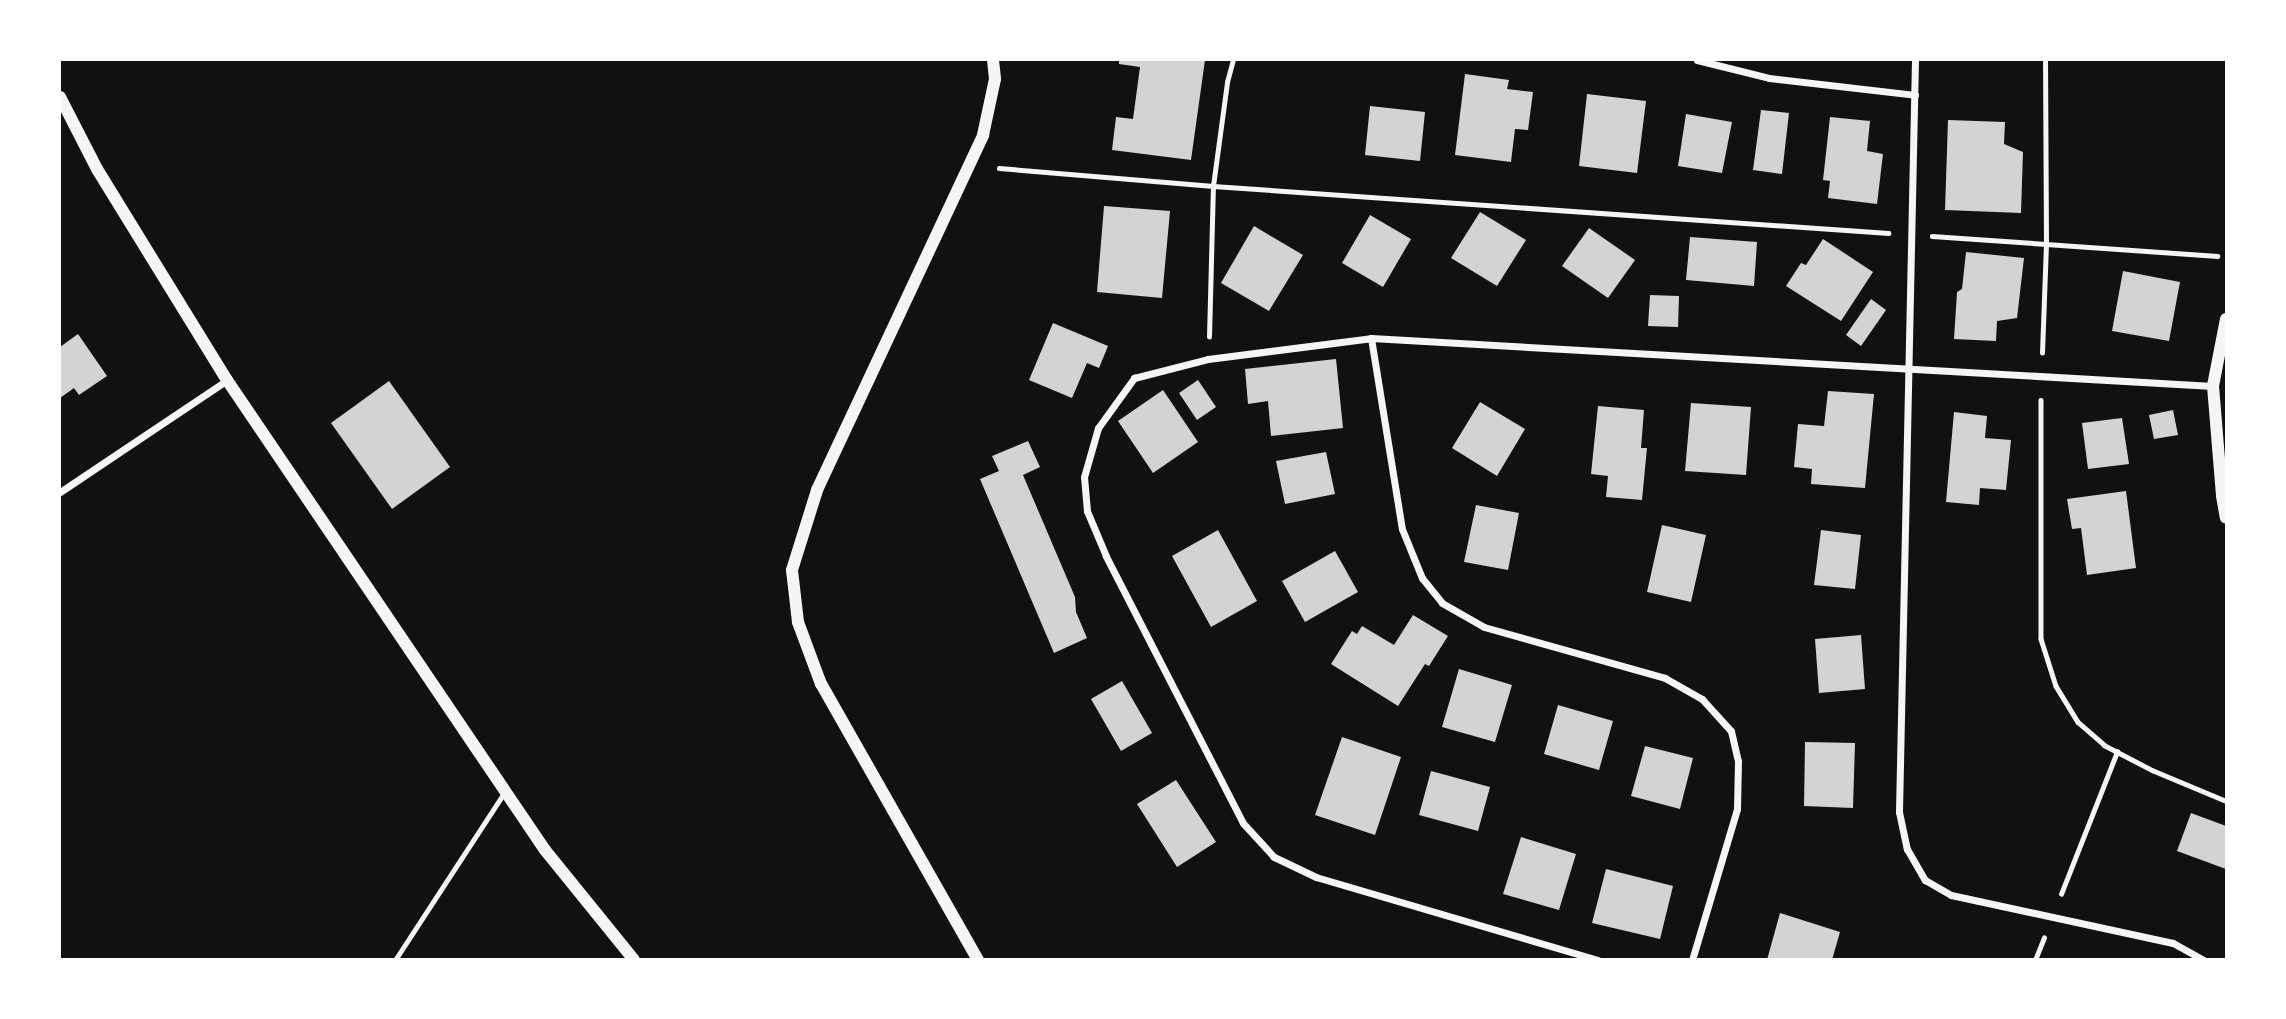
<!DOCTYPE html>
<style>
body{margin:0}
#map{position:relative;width:2286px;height:1019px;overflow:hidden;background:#111;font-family:Ubuntu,sans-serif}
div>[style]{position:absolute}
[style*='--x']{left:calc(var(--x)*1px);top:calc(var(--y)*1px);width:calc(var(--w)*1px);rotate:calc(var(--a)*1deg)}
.building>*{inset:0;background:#d3d3d3}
.path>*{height:4.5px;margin:-2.25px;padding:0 2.25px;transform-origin:2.25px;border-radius:2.25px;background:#f5f5f5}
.service>*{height:5px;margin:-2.5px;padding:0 2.5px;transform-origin:2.5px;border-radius:2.5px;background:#f5f5f5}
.minor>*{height:7px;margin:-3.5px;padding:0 3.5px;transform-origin:3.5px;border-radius:3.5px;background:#f5f5f5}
.tertiary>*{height:12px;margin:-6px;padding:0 6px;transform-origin:6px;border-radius:6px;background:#f5f5f5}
span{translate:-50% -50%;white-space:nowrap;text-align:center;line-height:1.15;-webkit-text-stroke:7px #fff;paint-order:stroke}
.frame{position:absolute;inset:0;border:61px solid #fff;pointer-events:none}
</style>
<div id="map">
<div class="building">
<i style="clip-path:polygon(1119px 60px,1205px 60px,1191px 160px,1112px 150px,1116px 117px,1133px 119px,1140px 67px,1119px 64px)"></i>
<i style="clip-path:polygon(1465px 74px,1509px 80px,1507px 89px,1533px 92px,1528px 130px,1515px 129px,1511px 162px,1455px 155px)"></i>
<i style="clip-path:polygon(1587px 94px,1646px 101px,1637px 173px,1579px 166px)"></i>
<i style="clip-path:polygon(1370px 106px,1425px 112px,1420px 161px,1365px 155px)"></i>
<i style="clip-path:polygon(1761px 110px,1789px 113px,1782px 174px,1753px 170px)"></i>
<i style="clip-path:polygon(1686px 114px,1732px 122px,1722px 173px,1678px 166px)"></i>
<i style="clip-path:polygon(1830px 117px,1870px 121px,1867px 151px,1883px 154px,1877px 204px,1828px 198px,1830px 181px,1823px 180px)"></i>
<i style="clip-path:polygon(1948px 120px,2005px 122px,2004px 144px,2023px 152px,2021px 213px,1945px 210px)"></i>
<i style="clip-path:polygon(1104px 206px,1170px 211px,1162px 298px,1097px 292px)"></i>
<i style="clip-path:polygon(1480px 212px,1526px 240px,1497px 286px,1451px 258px)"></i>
<i style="clip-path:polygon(1370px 215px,1411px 239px,1383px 287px,1342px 263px)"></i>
<i style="clip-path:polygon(1254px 226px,1303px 255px,1269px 311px,1221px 283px)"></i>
<i style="clip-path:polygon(1589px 228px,1635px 260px,1608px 298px,1562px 266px)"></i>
<i style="clip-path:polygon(1690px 237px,1757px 242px,1754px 286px,1686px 280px)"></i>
<i style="clip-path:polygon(1823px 239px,1873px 272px,1841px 321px,1786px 286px,1801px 263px,1806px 265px)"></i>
<i style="clip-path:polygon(1966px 252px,2024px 258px,2017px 318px,1997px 321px,1996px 341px,1954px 339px,1957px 292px,1962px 289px)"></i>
<i style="clip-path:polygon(2123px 271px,2180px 282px,2169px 341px,2112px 331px)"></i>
<i style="clip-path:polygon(1650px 295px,1679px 296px,1678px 327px,1648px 326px)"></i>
<i style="clip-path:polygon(1871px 299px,1886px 310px,1861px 346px,1846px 335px)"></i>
<i style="clip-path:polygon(1053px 323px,1108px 346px,1099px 368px,1087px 363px,1072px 398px,1029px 380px)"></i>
<i style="clip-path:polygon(78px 334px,107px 376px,79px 395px,74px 388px,60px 398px,60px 347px)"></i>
<i style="clip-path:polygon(1336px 359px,1343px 428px,1271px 436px,1268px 401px,1248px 404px,1245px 369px)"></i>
<i style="clip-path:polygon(1198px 380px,1216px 407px,1197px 420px,1179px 393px)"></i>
<i style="clip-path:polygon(389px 381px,450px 467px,392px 509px,331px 423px)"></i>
<i style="clip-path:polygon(1163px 390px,1198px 442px,1153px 473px,1118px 421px)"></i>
<i style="clip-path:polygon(1828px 391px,1874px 394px,1865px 488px,1811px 484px,1812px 469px,1794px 467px,1798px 424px,1824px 426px)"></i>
<i style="clip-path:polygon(1480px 402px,1525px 429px,1497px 476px,1452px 448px)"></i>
<i style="clip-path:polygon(1691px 403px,1751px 407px,1746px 475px,1685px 471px)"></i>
<i style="clip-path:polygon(1598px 406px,1644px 410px,1641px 448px,1647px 448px,1642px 500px,1606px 497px,1608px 476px,1591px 474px)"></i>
<i style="clip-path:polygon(2173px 410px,2178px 435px,2154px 439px,2149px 415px)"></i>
<i style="clip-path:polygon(1954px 412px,1987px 416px,1985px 438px,2011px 440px,2006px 490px,1980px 488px,1979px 505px,1946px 502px)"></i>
<i style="clip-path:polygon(2122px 418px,2129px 464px,2088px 469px,2082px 423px)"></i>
<i style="clip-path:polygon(1028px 441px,1040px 467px,1023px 475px,1075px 597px,1076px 612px,1087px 638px,1054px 653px,980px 479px,999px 471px,992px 456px)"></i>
<i style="clip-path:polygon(1326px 452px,1335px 494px,1285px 504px,1276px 461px)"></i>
<i style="clip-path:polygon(2126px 491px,2136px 568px,2087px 575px,2081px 528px,2072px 529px,2067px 499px)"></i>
<i style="clip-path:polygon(1476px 505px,1519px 513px,1508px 570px,1464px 562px)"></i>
<i style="clip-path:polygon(1662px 525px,1706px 535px,1691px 602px,1647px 592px)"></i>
<i style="clip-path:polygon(1218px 530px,1257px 601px,1211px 627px,1172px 556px)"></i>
<i style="clip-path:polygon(1821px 530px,1861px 535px,1855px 589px,1814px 585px)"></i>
<i style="clip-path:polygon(1335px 551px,1358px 592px,1305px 622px,1282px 581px)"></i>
<i style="clip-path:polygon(1413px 615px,1448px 636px,1429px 666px,1425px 664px,1398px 706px,1331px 664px,1352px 631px,1357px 634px,1362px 626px,1394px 645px)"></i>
<i style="clip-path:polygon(1861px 635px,1865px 689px,1819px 693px,1815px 639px)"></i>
<i style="clip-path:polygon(1459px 669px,1512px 685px,1495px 742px,1442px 727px)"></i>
<i style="clip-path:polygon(1122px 681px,1152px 733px,1121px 751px,1091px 699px)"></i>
<i style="clip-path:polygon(1558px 705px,1613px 721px,1599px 770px,1544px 754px)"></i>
<i style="clip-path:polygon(1342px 737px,1401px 757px,1375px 835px,1315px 815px)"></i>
<i style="clip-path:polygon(1805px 742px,1855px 743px,1853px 808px,1804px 806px)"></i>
<i style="clip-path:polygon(1645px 746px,1693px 758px,1680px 809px,1631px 796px)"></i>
<i style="clip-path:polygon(1431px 771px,1490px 787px,1478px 831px,1419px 815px)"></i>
<i style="clip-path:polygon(1176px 780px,1216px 842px,1177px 867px,1137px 804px)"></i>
<i style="clip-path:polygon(2191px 813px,2226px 826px,2226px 869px,2177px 851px)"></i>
<i style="clip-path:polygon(1521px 837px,1576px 854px,1559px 910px,1503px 894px)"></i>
<i style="clip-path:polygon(1606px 869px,1673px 886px,1660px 939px,1592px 923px)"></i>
<i style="clip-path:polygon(1780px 913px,1840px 932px,1832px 960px,1767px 960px)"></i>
</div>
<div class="path">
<i style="--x:999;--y:168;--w:215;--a:4.8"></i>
<i style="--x:1213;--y:186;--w:677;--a:3.98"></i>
<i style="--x:1932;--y:236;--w:286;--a:4"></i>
<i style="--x:1209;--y:337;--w:151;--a:-88.5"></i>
<i style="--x:1213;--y:186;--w:105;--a:-82.3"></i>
<i style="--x:1227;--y:82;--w:23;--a:-75"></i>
<i style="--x:2042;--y:353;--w:108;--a:-87.9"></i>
<i style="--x:2046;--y:245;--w:185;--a:-90.3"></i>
<i style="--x:2041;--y:400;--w:239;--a:90"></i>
<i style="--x:2041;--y:639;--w:49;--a:72.3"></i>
<i style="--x:2056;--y:686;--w:42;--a:58.6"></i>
<i style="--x:2078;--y:722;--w:35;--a:41"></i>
<i style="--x:2104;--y:745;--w:54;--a:27.5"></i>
<i style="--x:2152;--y:770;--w:80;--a:22.7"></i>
<i style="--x:2061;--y:894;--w:153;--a:-68.5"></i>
<i style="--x:2035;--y:960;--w:24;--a:-68"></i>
</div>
<div class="service">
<i style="--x:395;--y:960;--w:202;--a:-56.9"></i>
</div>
<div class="minor">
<i style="--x:1697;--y:60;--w:74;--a:14"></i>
<i style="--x:1769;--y:78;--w:147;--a:6.6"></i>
<i style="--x:1915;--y:60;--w:752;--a:91.22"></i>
<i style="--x:1899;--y:812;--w:38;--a:78"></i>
<i style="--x:1907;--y:849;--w:36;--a:60"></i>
<i style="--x:1925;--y:880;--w:30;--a:30"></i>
<i style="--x:1951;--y:895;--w:227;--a:12.2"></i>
<i style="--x:2173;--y:943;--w:35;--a:29"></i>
<i style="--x:1371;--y:338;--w:193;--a:80.8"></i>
<i style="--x:1402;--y:529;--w:53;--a:67.8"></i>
<i style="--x:1422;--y:578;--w:32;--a:51"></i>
<i style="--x:1442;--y:603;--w:48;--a:29.7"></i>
<i style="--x:1484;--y:627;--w:188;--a:15.7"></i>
<i style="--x:1665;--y:678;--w:43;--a:29.6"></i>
<i style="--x:1702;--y:699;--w:43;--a:47.8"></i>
<i style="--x:1731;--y:731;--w:31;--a:77"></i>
<i style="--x:1738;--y:761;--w:48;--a:91.2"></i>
<i style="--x:1737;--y:809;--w:158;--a:106.6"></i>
<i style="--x:60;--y:492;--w:201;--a:-33.8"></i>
<i style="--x:1598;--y:960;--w:294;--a:-163.6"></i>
<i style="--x:1316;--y:877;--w:47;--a:-154.5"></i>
<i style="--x:1274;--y:857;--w:46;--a:-132.4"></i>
<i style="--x:1243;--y:823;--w:300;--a:-117.2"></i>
<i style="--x:1106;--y:556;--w:49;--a:-112.9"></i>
<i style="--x:1087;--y:511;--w:34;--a:-95"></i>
<i style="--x:1084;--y:477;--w:51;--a:-74.1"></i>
<i style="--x:1098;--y:428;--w:62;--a:-54.2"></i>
<i style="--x:1134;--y:378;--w:76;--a:-14.4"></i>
<i style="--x:1208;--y:359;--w:164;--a:-7.3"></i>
<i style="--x:1371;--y:338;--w:843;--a:3.26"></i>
</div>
<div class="tertiary">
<i style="--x:60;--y:97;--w:81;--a:62.8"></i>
<i style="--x:97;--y:169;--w:248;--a:58.4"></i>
<i style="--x:227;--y:380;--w:567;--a:55.92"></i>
<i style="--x:545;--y:850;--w:141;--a:51"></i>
<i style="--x:2226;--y:319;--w:68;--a:101"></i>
<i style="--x:2213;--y:386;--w:110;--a:85.3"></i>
<i style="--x:2222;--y:496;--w:22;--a:80"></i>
<i style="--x:978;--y:960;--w:318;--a:-119.6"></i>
<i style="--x:821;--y:684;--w:66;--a:-110.4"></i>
<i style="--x:798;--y:622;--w:52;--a:-96.6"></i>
<i style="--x:792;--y:570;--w:84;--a:-72.6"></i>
<i style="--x:817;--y:490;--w:392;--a:-64.9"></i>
<i style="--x:983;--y:135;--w:57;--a:-77.9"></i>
<i style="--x:995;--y:79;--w:19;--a:-96"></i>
</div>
<div class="frame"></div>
</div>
